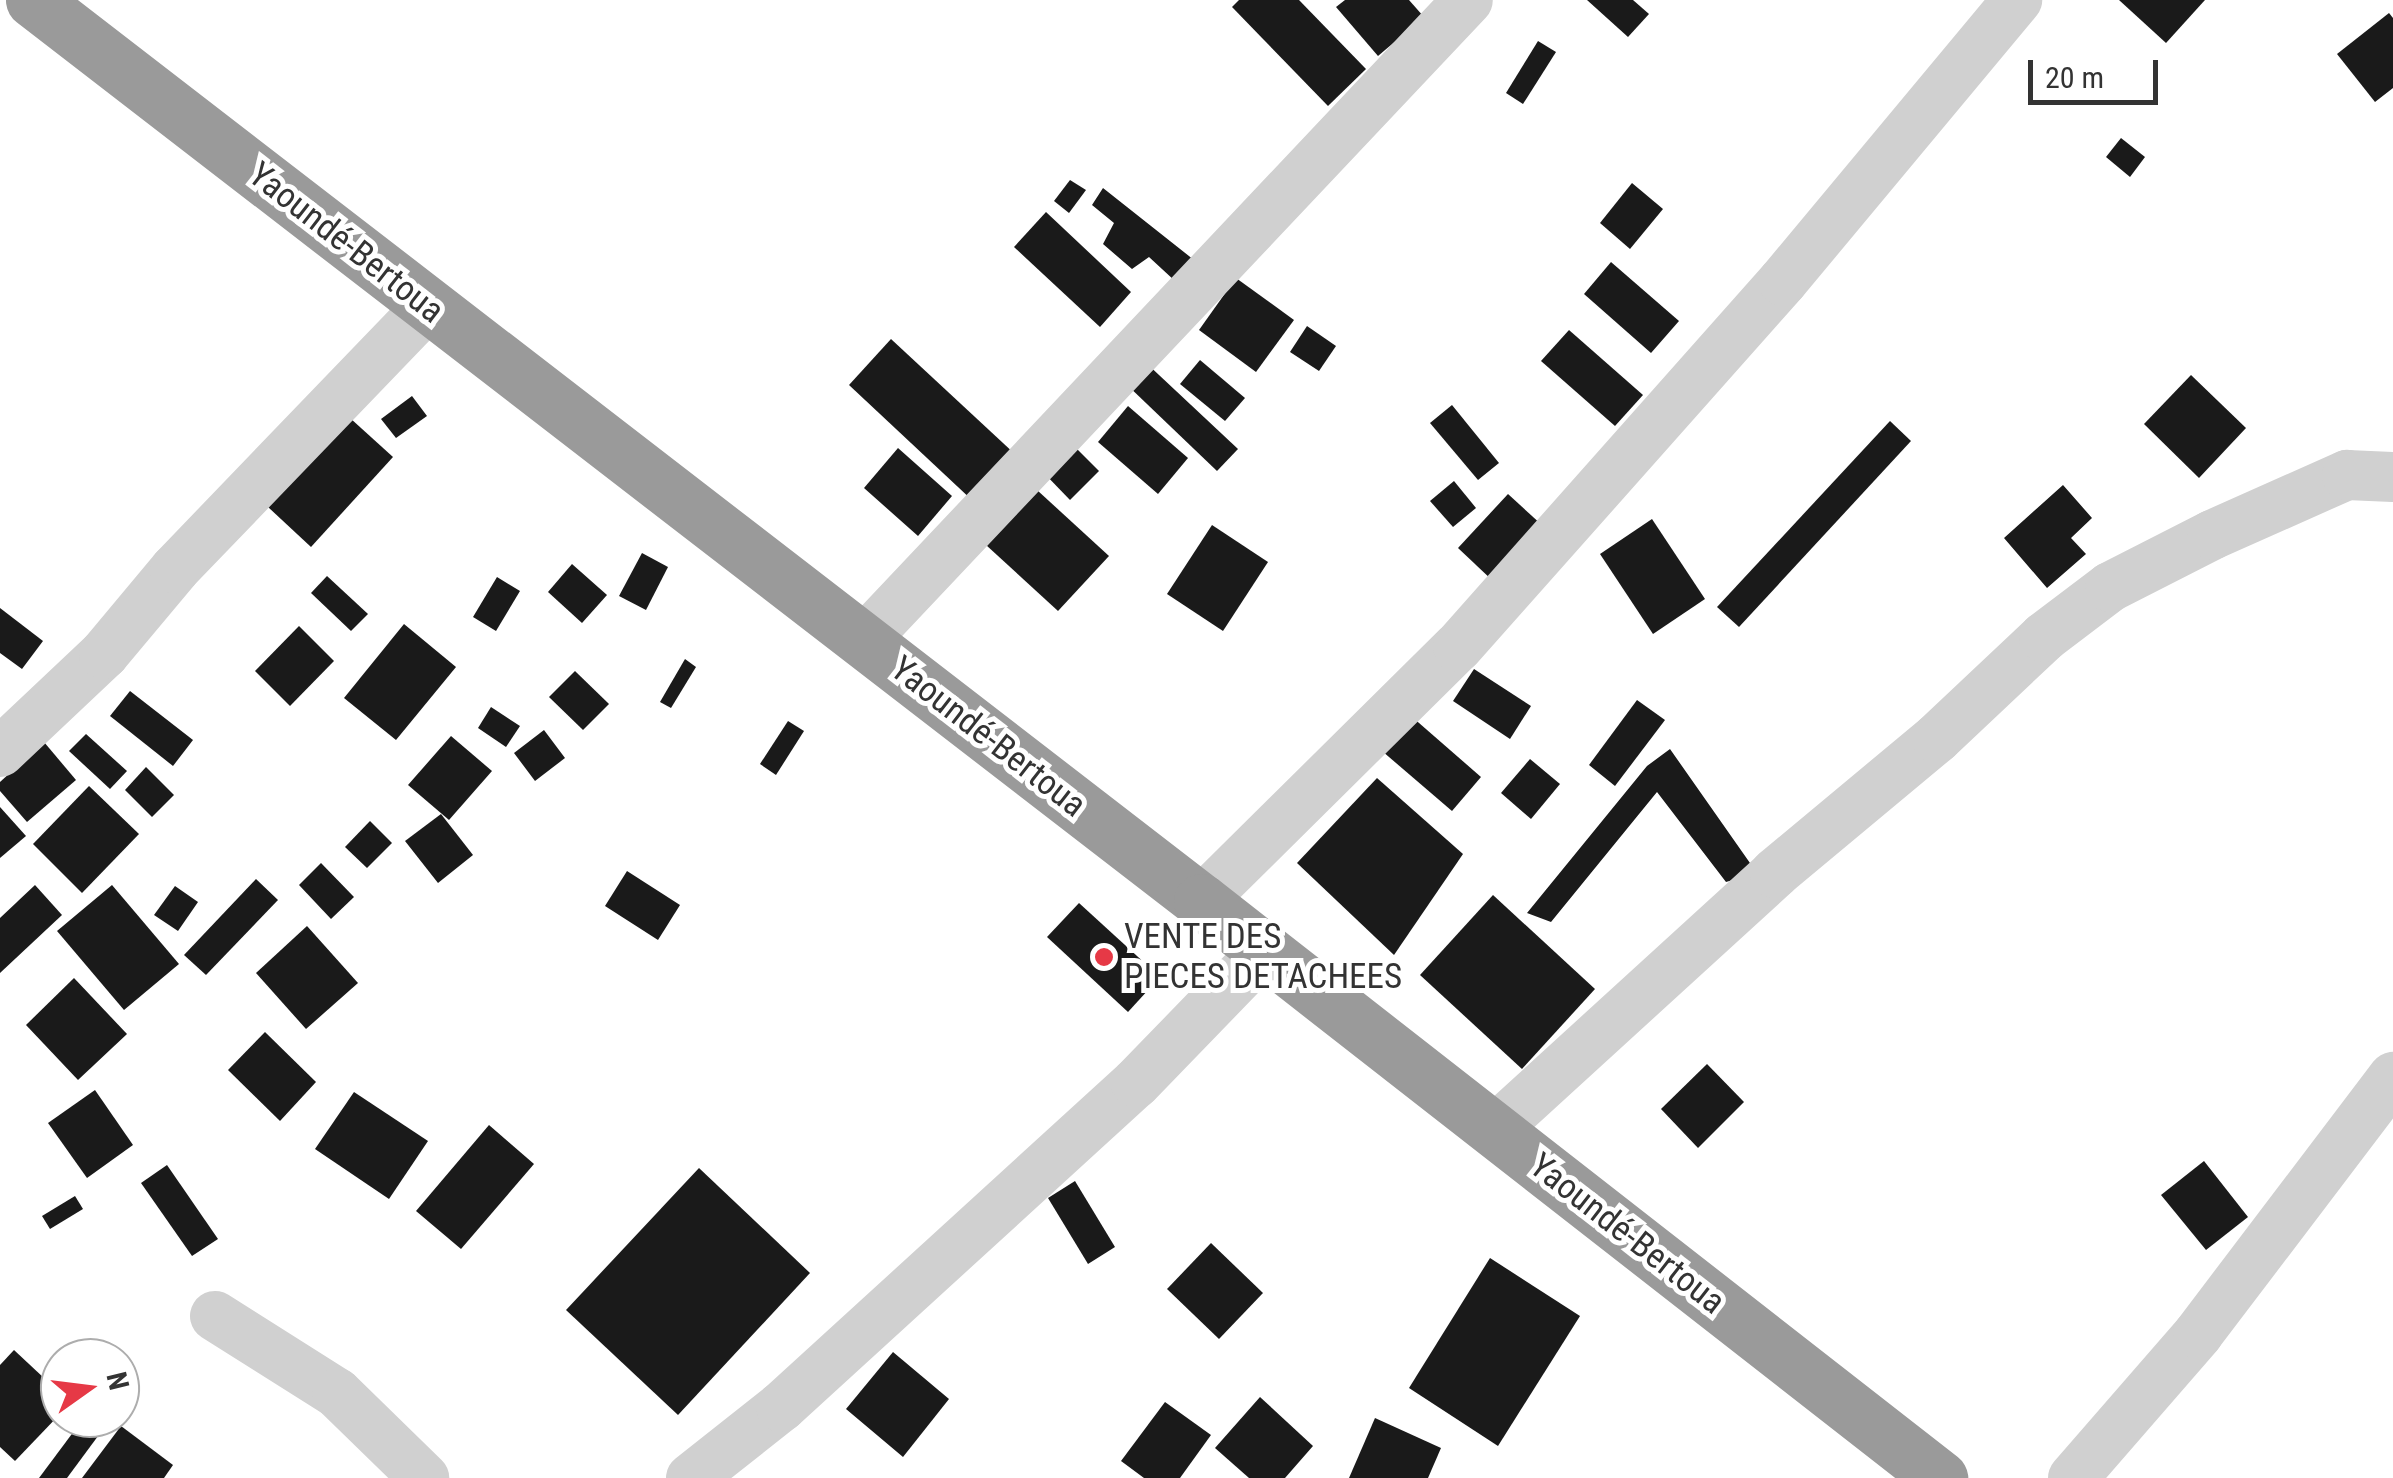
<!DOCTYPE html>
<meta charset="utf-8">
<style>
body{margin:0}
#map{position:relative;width:2393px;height:1478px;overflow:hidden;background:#fff;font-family:"Roboto Condensed",sans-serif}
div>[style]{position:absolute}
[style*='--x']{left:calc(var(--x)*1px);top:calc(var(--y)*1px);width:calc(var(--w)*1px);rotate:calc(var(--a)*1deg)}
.building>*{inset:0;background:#1a1a1a}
.minor>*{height:50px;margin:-25px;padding:0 25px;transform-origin:25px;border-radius:25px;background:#d0d0d0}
.highway>*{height:55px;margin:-27.5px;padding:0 27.5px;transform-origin:27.5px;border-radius:27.5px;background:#9a9a9a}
.dots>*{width:28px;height:28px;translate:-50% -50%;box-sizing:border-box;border:5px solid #fff;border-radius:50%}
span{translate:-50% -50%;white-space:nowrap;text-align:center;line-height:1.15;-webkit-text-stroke:10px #fff;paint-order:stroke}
.street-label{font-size:35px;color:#333}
.poi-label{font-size:35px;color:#333}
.left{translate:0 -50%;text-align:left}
.north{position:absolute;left:40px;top:1338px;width:100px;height:100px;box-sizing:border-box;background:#fff;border:2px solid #adadad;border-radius:50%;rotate:76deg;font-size:28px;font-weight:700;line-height:40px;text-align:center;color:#333}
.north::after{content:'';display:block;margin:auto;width:35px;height:45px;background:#e63946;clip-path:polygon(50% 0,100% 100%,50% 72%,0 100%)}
.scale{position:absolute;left:2028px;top:60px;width:130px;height:45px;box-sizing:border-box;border:5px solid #333;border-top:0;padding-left:12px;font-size:30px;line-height:35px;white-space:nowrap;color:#333;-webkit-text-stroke:8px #fff;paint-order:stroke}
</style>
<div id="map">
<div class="building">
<i style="clip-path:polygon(1239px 0,1299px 0,1366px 69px,1328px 106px,1232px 7px)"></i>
<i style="clip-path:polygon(1345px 0,1409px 0,1424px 17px,1378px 56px,1336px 7px)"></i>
<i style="clip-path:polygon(1587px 0,1633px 0,1649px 14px,1628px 37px)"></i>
<i style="clip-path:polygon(2119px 0,2205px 0,2166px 43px)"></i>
<i style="clip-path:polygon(2389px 13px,2393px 18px,2393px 88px,2375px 102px,2337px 54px)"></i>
<i style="clip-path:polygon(1538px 41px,1556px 52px,1523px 104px,1506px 93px)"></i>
<i style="clip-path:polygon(2121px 138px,2145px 157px,2130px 177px,2106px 157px)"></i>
<i style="clip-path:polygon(1070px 180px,1086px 190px,1069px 213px,1054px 201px)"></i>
<i style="clip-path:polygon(1632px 183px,1663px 209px,1630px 249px,1600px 223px)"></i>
<i style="clip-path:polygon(1103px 188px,1194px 260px,1175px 281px,1149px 257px,1132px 269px,1103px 244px,1114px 223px,1092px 205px)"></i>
<i style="clip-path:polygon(1046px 212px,1131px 292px,1100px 327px,1014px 247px)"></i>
<i style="clip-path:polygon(1611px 262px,1679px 321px,1651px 353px,1584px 294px)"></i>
<i style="clip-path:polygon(1236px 278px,1294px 320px,1256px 372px,1199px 330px)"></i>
<i style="clip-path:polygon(1307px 326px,1336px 346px,1319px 371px,1290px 352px)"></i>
<i style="clip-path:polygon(1569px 330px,1643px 395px,1615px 426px,1541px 361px)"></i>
<i style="clip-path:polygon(891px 339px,1017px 456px,974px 502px,849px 385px)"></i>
<i style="clip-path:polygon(1143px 360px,1238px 449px,1217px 471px,1124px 382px)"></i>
<i style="clip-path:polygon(1200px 360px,1245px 398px,1225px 421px,1180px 384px)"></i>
<i style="clip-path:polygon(2191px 375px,2246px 428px,2199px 478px,2144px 424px)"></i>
<i style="clip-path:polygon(412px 396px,427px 416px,396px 438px,381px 419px)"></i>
<i style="clip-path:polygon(1452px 405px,1499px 463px,1478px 480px,1430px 423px)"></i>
<i style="clip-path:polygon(1128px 406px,1188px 458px,1158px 494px,1098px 442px)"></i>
<i style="clip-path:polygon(350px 418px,393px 457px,311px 547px,268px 507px)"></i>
<i style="clip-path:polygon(1890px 421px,1911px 441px,1739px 627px,1717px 607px)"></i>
<i style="clip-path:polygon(1070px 442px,1099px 471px,1070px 500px,1041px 470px)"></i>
<i style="clip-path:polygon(898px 448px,952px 496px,918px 536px,864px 488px)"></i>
<i style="clip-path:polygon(1454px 481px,1476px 508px,1453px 527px,1430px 501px)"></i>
<i style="clip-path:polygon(2063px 485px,2092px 518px,2071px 538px,2086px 554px,2047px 588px,2004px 538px)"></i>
<i style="clip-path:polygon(1037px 490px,1109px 556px,1058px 611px,986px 545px)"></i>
<i style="clip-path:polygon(1508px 494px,1543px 526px,1493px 581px,1458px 548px)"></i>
<i style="clip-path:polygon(1652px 519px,1705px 599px,1653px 634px,1600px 554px)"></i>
<i style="clip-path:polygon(1212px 525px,1268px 562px,1223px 631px,1167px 594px)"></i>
<i style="clip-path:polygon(642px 553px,668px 567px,646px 610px,619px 596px)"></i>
<i style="clip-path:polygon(572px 564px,607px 595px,582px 623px,548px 592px)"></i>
<i style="clip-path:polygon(327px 576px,368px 614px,351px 631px,311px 593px)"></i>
<i style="clip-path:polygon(497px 577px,520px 591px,496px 631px,473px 617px)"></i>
<i style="clip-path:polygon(0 608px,43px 641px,22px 669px,0 653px)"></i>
<i style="clip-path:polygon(404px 624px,456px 667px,396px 740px,344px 698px)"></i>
<i style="clip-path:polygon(299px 626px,334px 661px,290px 706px,255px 671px)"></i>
<i style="clip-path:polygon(685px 659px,696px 667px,671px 708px,660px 702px)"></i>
<i style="clip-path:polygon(1474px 669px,1531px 706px,1510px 739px,1453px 701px)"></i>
<i style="clip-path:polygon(575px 671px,609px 704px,583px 730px,549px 697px)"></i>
<i style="clip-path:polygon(130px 691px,193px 740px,173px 766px,110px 716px)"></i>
<i style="clip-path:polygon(1637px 700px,1665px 720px,1615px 786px,1589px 765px)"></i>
<i style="clip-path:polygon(491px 707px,520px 726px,506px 747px,478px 728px)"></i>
<i style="clip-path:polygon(1411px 716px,1481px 777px,1452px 811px,1382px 751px)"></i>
<i style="clip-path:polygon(788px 721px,804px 731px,776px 775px,760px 764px)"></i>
<i style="clip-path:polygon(544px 730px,565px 758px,535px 781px,514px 753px)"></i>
<i style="clip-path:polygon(86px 734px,127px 771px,110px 789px,69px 751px)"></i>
<i style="clip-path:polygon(451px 736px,492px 771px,449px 820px,408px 785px)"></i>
<i style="clip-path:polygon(44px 742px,76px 780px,27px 822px,0 791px,0 782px)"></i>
<i style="clip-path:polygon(1670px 749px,1757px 873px,1726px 882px,1657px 792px,1551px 922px,1527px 913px,1647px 766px)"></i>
<i style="clip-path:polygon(1530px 759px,1560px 784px,1531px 819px,1501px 793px)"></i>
<i style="clip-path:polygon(146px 767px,174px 795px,152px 817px,125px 790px)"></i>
<i style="clip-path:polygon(1377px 778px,1463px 854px,1394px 955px,1297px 863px)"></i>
<i style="clip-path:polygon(89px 786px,139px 834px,82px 893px,33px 844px)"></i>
<i style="clip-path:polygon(0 807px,26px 836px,0 858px)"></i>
<i style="clip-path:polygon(441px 814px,473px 855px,438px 883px,405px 841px)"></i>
<i style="clip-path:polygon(370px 821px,392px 843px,367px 868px,345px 847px)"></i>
<i style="clip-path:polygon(321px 863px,354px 897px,331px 919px,299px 885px)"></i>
<i style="clip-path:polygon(627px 871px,680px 905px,658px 940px,605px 906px)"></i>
<i style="clip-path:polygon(256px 879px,278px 900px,206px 975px,184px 955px)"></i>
<i style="clip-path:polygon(35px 885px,62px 915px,0 973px,0 918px)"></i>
<i style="clip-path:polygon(112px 885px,179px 964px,124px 1010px,57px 931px)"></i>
<i style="clip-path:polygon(175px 886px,198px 902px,178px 931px,154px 915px)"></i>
<i style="clip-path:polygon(1493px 895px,1595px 989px,1522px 1069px,1420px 975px)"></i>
<i style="clip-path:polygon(1079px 903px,1160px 977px,1128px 1012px,1047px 937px)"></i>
<i style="clip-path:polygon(307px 926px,358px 983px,306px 1029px,256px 973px)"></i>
<i style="clip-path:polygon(74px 978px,127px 1034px,78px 1080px,26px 1025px)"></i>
<i style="clip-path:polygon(265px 1032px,316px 1082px,280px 1121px,228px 1070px)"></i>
<i style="clip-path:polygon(1707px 1064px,1744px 1102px,1698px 1148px,1661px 1109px)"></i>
<i style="clip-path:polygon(95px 1090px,133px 1145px,87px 1178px,48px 1123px)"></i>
<i style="clip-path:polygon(354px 1092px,428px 1141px,389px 1199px,315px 1149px)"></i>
<i style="clip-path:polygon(489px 1125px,534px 1164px,461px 1249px,416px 1211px)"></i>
<i style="clip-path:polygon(2204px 1161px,2248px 1217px,2206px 1250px,2161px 1195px)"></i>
<i style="clip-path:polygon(167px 1165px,218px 1239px,192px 1256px,141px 1183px)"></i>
<i style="clip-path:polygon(699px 1168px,810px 1273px,678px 1415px,566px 1310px)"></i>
<i style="clip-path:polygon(1075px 1181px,1115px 1247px,1088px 1264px,1048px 1198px)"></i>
<i style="clip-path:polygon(75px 1196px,83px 1209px,50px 1229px,42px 1216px)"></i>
<i style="clip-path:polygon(1211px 1243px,1263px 1293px,1219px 1339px,1167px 1289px)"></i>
<i style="clip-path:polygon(1490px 1258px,1580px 1316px,1498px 1446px,1409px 1388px)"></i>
<i style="clip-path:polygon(14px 1350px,60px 1393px,60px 1414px,15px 1461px,0 1447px,0 1365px)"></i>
<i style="clip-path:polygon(893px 1352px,949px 1399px,903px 1457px,846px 1409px)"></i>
<i style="clip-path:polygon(1260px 1397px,1313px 1446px,1285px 1478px,1249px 1478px,1215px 1448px)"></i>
<i style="clip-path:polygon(1165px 1402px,1211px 1435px,1180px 1478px,1144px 1478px,1121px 1461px)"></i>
<i style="clip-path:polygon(1375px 1418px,1441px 1448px,1428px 1478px,1349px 1478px)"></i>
<i style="clip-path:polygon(83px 1419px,101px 1432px,67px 1478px,39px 1478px)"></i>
<i style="clip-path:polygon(121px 1426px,173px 1465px,164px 1478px,82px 1478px)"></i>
</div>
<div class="minor">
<i style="--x:863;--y:641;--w:881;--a:-46.65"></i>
<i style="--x:0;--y:752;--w:143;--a:-43.3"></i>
<i style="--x:104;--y:654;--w:111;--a:-50.1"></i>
<i style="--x:175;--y:569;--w:365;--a:-46.1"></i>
<i style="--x:1201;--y:901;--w:361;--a:-44.7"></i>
<i style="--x:1458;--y:647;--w:489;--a:-48.4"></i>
<i style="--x:1783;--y:281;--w:366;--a:-50.2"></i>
<i style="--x:1494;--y:1130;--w:381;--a:-42.4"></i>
<i style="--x:1775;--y:873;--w:211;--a:-39.8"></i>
<i style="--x:1937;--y:738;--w:147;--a:-43.3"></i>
<i style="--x:2044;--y:637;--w:83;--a:-37.1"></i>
<i style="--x:2110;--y:587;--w:114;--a:-27"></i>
<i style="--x:2212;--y:535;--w:148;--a:-24"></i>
<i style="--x:2347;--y:475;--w:46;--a:2.5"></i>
<i style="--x:215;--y:1316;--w:144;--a:32.3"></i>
<i style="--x:337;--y:1393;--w:122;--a:44.3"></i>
<i style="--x:691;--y:1478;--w:115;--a:-38.3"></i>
<i style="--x:781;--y:1407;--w:481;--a:-42.4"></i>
<i style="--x:1136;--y:1083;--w:185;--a:-45.9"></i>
<i style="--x:2073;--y:1478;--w:191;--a:-49"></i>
<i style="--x:2198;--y:1334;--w:323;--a:-52.8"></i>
</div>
<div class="highway">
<i style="--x:33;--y:0;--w:1475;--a:37.65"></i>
<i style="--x:1201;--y:901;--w:938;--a:37.98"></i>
</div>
<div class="dots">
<i style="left:1104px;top:957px;background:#e63946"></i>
</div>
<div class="street-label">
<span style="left:346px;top:243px;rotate:38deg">Yaoundé-Bertoua</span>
<span style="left:988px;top:737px;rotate:38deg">Yaoundé-Bertoua</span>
<span style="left:1627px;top:1234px;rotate:38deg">Yaoundé-Bertoua</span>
</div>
<div class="poi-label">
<span class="left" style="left:1124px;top:957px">VENTE DES<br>PIECES DETACHEES</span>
</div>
<div class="north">N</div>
<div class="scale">20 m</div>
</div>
